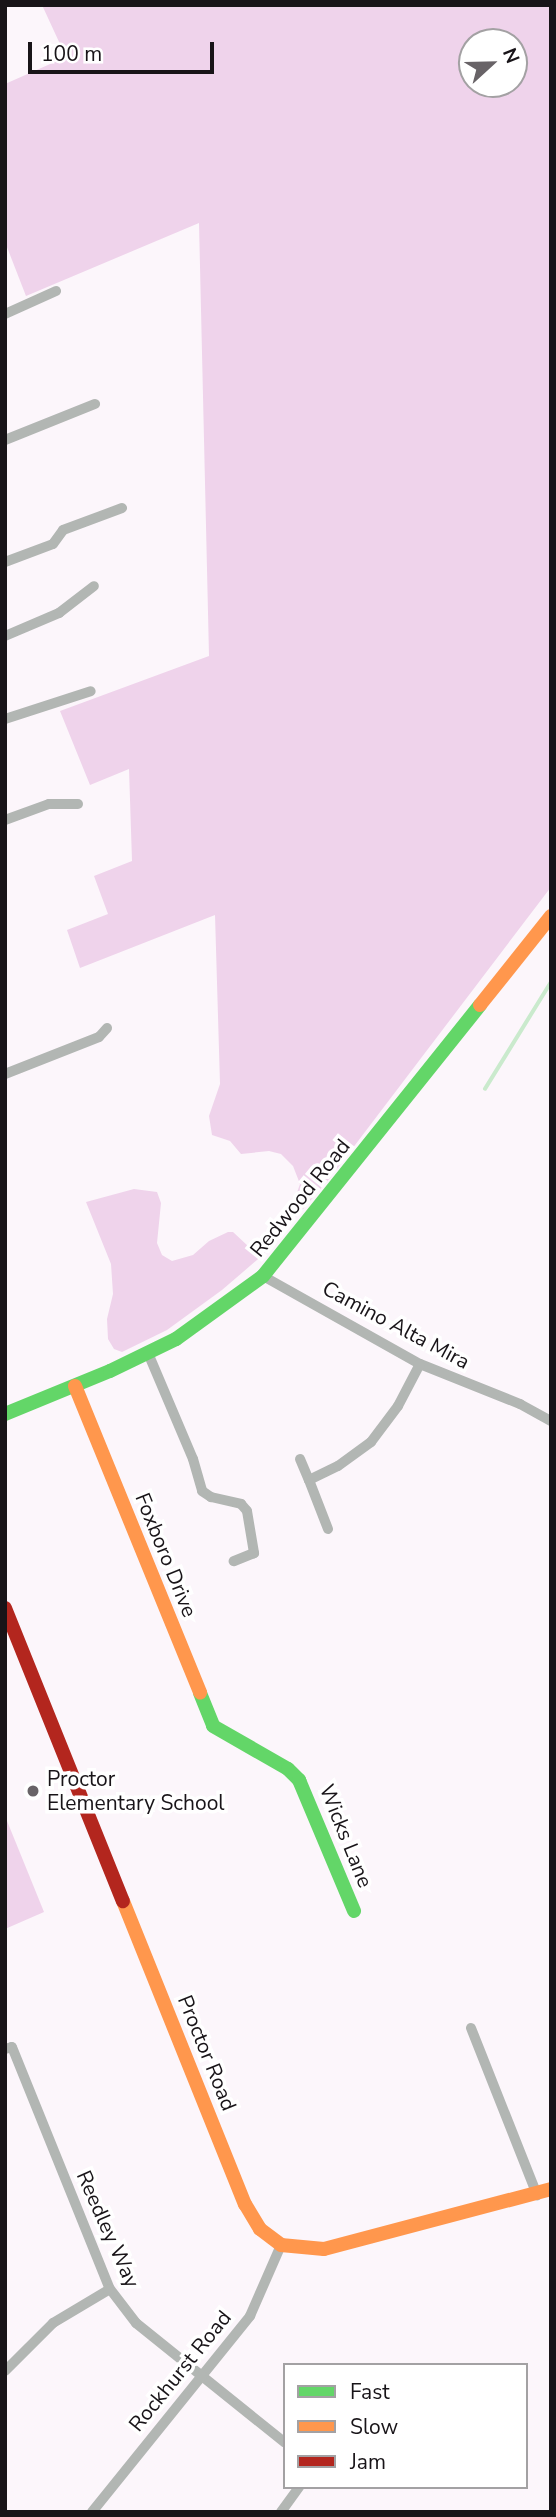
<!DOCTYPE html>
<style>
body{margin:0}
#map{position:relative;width:556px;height:2517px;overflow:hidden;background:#fcf6fb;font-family:"Nunito Sans",sans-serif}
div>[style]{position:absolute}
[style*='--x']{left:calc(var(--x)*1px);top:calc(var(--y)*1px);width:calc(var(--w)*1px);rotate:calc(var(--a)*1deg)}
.green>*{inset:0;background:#efd3eb}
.stream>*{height:3.5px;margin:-1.75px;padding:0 1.75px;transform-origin:1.75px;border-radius:1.75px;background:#caeacd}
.street>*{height:10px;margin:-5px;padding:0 5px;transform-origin:5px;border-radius:5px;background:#b2b6b3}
.fast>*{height:14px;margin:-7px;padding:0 7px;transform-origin:7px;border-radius:7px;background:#63d668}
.slow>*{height:14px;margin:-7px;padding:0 7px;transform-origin:7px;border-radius:7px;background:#ff974d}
.jam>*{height:14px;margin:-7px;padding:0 7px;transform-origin:7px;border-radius:7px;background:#b3261e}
.dots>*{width:19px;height:19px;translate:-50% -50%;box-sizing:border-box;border:4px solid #fff;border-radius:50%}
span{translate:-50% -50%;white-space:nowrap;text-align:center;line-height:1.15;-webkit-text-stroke:7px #fff;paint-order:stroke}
.street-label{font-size:21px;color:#181418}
.poi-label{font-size:21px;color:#181418}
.left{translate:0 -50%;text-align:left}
.frame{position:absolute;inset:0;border:7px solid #181418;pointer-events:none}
.legend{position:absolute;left:283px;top:2363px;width:245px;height:126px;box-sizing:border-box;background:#fff;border:2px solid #a3a1a3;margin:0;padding:9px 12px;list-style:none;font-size:21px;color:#181418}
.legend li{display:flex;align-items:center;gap:14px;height:35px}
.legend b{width:35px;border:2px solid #a3a1a3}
.north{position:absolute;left:458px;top:28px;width:70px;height:70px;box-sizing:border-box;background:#fff;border:2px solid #a3a1a3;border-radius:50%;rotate:68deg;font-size:19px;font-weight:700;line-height:28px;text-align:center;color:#181418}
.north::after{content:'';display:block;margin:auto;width:24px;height:32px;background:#686367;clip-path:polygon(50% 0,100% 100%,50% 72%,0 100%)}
.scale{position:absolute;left:28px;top:42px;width:186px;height:32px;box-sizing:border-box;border:4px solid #181418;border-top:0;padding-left:9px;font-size:21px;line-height:24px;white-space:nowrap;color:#181418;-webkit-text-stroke:5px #fff;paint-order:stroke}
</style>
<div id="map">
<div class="green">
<i style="clip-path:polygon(evenodd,42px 5px,551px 5px,551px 887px,330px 1178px,264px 1254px,222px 1290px,167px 1330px,122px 1352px,114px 1349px,108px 1339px,107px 1319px,113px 1294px,111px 1264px,86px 1202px,134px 1189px,157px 1192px,161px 1203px,157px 1243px,162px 1255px,172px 1261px,193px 1255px,209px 1241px,228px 1232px,233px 1232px,248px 1246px,264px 1239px,294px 1201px,300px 1184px,293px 1166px,281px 1154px,269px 1151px,241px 1154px,230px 1141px,212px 1135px,209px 1116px,220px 1084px,215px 915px,80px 968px,67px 930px,108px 914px,94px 876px,132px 861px,129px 769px,90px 785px,60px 711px,209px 656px,199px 223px,26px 296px,5px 242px,5px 84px,66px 57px,42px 5px,472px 42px,514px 42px,514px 84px,472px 84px,472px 42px)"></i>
<i style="clip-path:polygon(5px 1816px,44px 1912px,5px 1929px)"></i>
</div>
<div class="stream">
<i style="--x:485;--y:1089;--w:126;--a:-58.3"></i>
</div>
<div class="street">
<i style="--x:5;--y:314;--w:56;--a:-24.3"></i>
<i style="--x:5;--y:440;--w:97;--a:-21.8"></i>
<i style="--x:5;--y:562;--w:51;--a:-20.6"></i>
<i style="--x:53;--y:544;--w:17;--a:-54"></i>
<i style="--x:63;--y:530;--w:63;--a:-20.4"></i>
<i style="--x:5;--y:636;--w:59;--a:-23.1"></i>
<i style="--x:59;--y:613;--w:44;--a:-37.6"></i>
<i style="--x:5;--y:719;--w:90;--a:-18"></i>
<i style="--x:5;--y:820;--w:47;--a:-20"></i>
<i style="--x:49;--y:804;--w:29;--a:0"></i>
<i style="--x:5;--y:1074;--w:101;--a:-21.5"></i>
<i style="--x:99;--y:1037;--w:12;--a:-48"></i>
<i style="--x:263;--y:1276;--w:180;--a:29.3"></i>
<i style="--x:420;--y:1364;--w:108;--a:21.8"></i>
<i style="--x:520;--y:1404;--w:35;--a:29"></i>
<i style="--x:148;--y:1353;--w:115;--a:67"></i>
<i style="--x:193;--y:1459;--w:33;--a:74"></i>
<i style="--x:202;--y:1491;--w:11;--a:34"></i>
<i style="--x:211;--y:1497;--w:31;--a:13"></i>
<i style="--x:241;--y:1504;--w:9;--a:49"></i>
<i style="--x:247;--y:1511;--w:43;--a:80.5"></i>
<i style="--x:254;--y:1553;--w:22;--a:158"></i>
<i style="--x:300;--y:1459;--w:23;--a:67"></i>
<i style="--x:328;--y:1529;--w:53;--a:-111.2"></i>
<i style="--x:309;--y:1480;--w:32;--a:-26"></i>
<i style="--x:338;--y:1466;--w:41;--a:-36"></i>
<i style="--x:371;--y:1442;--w:45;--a:-53.1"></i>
<i style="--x:398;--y:1406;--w:47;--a:-62.4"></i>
<i style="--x:471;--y:2028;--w:180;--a:68.4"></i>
<i style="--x:5;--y:2049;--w:7;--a:-16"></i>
<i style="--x:12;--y:2047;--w:261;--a:68"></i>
<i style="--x:110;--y:2289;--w:43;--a:52.6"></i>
<i style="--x:136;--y:2323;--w:191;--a:38.8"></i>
<i style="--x:5;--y:2371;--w:68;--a:-45"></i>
<i style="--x:53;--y:2323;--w:66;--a:-30.8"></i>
<i style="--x:92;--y:2512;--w:252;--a:-51.1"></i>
<i style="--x:250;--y:2316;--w:77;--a:-66.4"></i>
<i style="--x:281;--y:2512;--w:31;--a:-54"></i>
</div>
<div class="fast">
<i style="--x:5;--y:1414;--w:113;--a:-22.3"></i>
<i style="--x:110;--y:1371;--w:73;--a:-25.9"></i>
<i style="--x:176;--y:1339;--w:107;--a:-35.9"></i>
<i style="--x:263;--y:1276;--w:347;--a:-51.3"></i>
<i style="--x:200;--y:1693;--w:35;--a:68"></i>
<i style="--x:213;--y:1726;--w:86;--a:29.8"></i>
<i style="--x:288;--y:1769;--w:16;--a:45"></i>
<i style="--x:299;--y:1780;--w:142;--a:67.2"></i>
</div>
<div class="slow">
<i style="--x:480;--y:1005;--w:114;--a:-51.4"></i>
<i style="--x:75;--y:1386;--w:331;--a:67.8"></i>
<i style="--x:123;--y:1901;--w:327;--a:68.1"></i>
<i style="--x:245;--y:2204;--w:29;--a:59"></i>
<i style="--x:260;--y:2229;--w:26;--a:37"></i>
<i style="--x:281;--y:2245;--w:43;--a:5.3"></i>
<i style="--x:324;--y:2249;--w:235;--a:-14.8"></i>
</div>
<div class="jam">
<i style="--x:5;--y:1608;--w:316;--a:68.1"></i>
</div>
<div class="dots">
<i style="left:33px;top:1791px;background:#686367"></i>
</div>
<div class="street-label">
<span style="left:300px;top:1198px;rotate:-51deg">Redwood Road</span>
<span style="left:396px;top:1325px;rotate:28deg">Camino Alta Mira</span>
<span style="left:166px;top:1555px;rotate:68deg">Foxboro Drive</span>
<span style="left:346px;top:1836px;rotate:68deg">Wicks Lane</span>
<span style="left:207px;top:2053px;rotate:68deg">Proctor Road</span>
<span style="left:108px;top:2229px;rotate:66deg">Reedley Way</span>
<span style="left:180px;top:2371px;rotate:-51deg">Rockhurst Road</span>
</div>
<div class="poi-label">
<span class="left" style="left:47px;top:1791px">Proctor<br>Elementary School</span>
</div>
<div class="frame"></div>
<ul class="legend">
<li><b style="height:9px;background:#63d668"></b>Fast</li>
<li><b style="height:9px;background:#ff974d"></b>Slow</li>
<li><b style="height:9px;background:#b3261e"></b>Jam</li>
</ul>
<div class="north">N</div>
<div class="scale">100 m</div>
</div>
